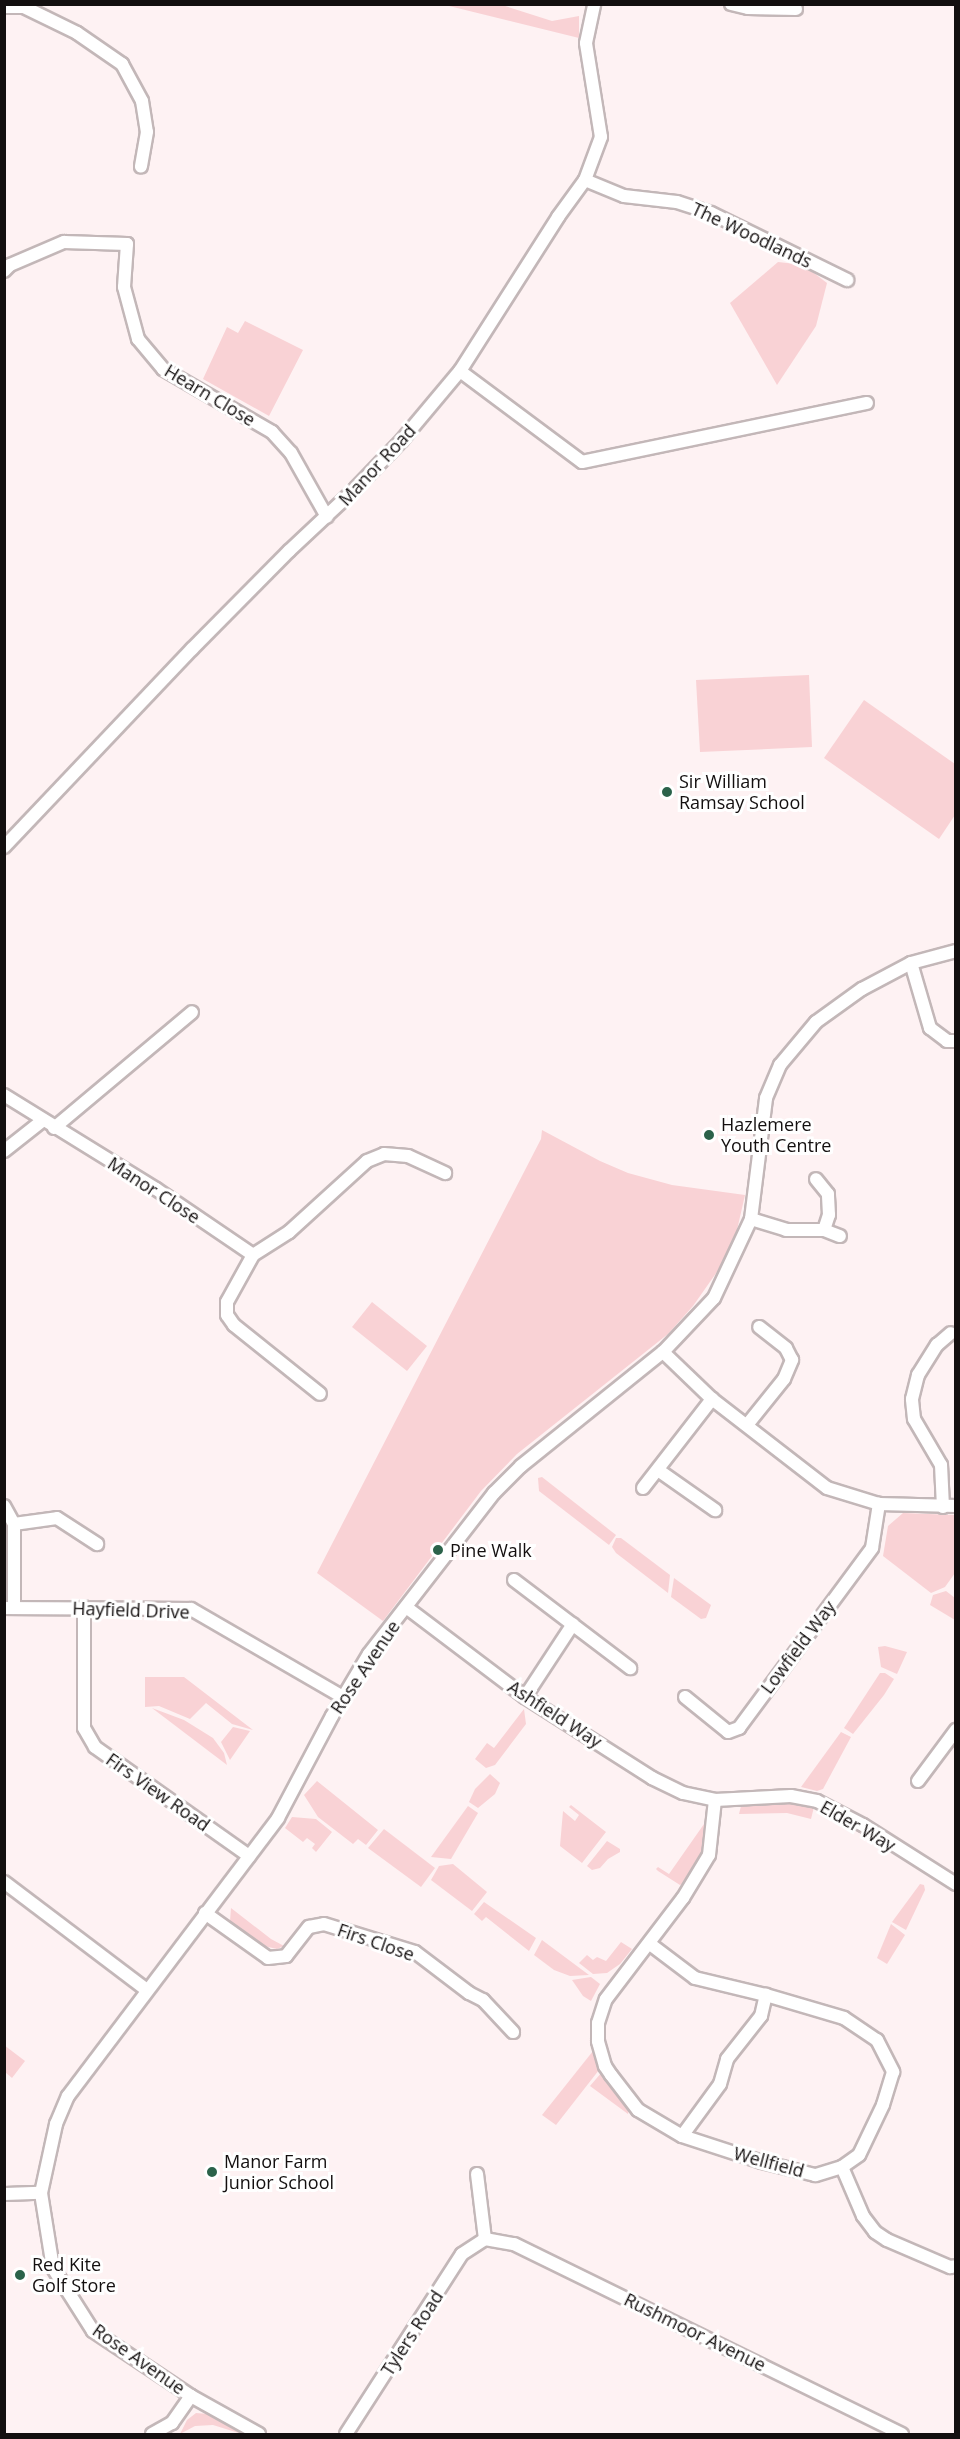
<!DOCTYPE html>
<style>
body{margin:0}
#map{position:relative;width:960px;height:2439px;overflow:hidden;background:#fef2f3;font-family:"Open Sans",sans-serif}
div>[style]{position:absolute}
[style*='--x']{left:calc(var(--x)*1px);top:calc(var(--y)*1px);width:calc(var(--w)*1px);rotate:calc(var(--a)*1deg)}
.green>*{inset:0;background:#f9d2d5}
.roads{filter:drop-shadow(2px 0 #c3b7b8) drop-shadow(-2px 0 #c3b7b8) drop-shadow(0 2px #c3b7b8) drop-shadow(0 -2px #c3b7b8)}
.street>*{height:12px;margin:-6px;padding:0 6px;transform-origin:6px;border-radius:6px;background:#fff}
.dots>*{width:16px;height:16px;translate:-50% -50%;box-sizing:border-box;border:3px solid #fff;border-radius:50%}
span{translate:-50% -50%;white-space:nowrap;text-align:center;line-height:1.15;-webkit-text-stroke:6px #fff;paint-order:stroke}
.street-label{font-size:18px;color:#130f0f}
.poi-label{font-size:18px;color:#130f0f}
.left{translate:0 -50%;text-align:left}
.frame{position:absolute;inset:0;border:6px solid #130f0f;pointer-events:none}
</style>
<div id="map">
<div class="green">
<i style="clip-path:polygon(445px 5px,502px 5px,552px 21px,579px 16px,579px 38px)"></i>
<i style="clip-path:polygon(778px 262px,796px 264px,810px 270px,827px 283px,816px 326px,777px 385px,730px 303px)"></i>
<i style="clip-path:polygon(245px 321px,303px 350px,269px 416px,203px 379px,227px 327px,238px 333px)"></i>
<i style="clip-path:polygon(809px 675px,812px 747px,700px 752px,696px 680px)"></i>
<i style="clip-path:polygon(864px 700px,955px 764px,955px 815px,939px 839px,824px 758px)"></i>
<i style="clip-path:polygon(542px 1130px,600px 1161px,628px 1173px,672px 1185px,745px 1195px,737px 1230px,719px 1269px,693px 1306px,668px 1334px,517px 1454px,481px 1491px,383px 1621px,317px 1573px,541px 1139px)"></i>
<i style="clip-path:polygon(372px 1302px,427px 1346px,407px 1371px,352px 1327px)"></i>
<i style="clip-path:polygon(542px 1477px,616px 1535px,609px 1545px,539px 1491px,538px 1478px)"></i>
<i style="clip-path:polygon(903px 1513px,955px 1515px,955px 1573px,945px 1587px,931px 1593px,883px 1556px,888px 1526px)"></i>
<i style="clip-path:polygon(616px 1538px,621px 1538px,670px 1575px,668px 1593px,616px 1553px,612px 1547px)"></i>
<i style="clip-path:polygon(674px 1578px,711px 1605px,706px 1618px,701px 1619px,671px 1597px)"></i>
<i style="clip-path:polygon(946px 1591px,955px 1598px,955px 1620px,930px 1605px,933px 1595px)"></i>
<i style="clip-path:polygon(885px 1646px,907px 1652px,897px 1674px,881px 1667px,878px 1647px)"></i>
<i style="clip-path:polygon(880px 1673px,885px 1673px,894px 1679px,884px 1695px,853px 1734px,844px 1728px)"></i>
<i style="clip-path:polygon(145px 1677px,184px 1677px,253px 1730px,232px 1724px,206px 1703px,190px 1719px,159px 1706px,145px 1707px)"></i>
<i style="clip-path:polygon(152px 1708px,184px 1720px,213px 1738px,224px 1753px,227px 1765px)"></i>
<i style="clip-path:polygon(524px 1709px,526px 1724px,495px 1765px,486px 1768px,475px 1759px,487px 1743px,494px 1748px)"></i>
<i style="clip-path:polygon(233px 1727px,250px 1731px,230px 1760px,221px 1742px)"></i>
<i style="clip-path:polygon(841px 1732px,851px 1737px,823px 1789px,817px 1791px,801px 1787px)"></i>
<i style="clip-path:polygon(490px 1774px,500px 1783px,495px 1794px,478px 1808px,469px 1802px,475px 1789px)"></i>
<i style="clip-path:polygon(317px 1781px,378px 1830px,366px 1845px,358px 1839px,353px 1844px,318px 1817px,304px 1795px)"></i>
<i style="clip-path:polygon(784px 1801px,804px 1803px,814px 1807px,811px 1819px,787px 1813px,739px 1814px,741px 1806px)"></i>
<i style="clip-path:polygon(571px 1805px,606px 1832px,582px 1863px,560px 1846px,563px 1811px,575px 1821px,579px 1815px,569px 1807px)"></i>
<i style="clip-path:polygon(468px 1806px,478px 1813px,451px 1859px,431px 1857px)"></i>
<i style="clip-path:polygon(292px 1817px,316px 1819px,332px 1832px,316px 1852px,312px 1848px,315px 1844px,307px 1838px,303px 1842px,285px 1828px)"></i>
<i style="clip-path:polygon(704px 1824px,708px 1830px,705px 1854px,684px 1883px,680px 1885px,658px 1871px,656px 1869px,658px 1867px,669px 1874px)"></i>
<i style="clip-path:polygon(384px 1829px,435px 1868px,421px 1887px,368px 1848px)"></i>
<i style="clip-path:polygon(607px 1841px,620px 1849px,620px 1852px,608px 1859px,600px 1868px,592px 1870px,587px 1866px)"></i>
<i style="clip-path:polygon(453px 1864px,487px 1892px,472px 1911px,431px 1880px,439px 1866px)"></i>
<i style="clip-path:polygon(920px 1884px,924px 1885px,925px 1890px,906px 1930px,892px 1922px)"></i>
<i style="clip-path:polygon(484px 1902px,536px 1938px,529px 1951px,486px 1917px,482px 1921px,474px 1914px)"></i>
<i style="clip-path:polygon(231px 1908px,271px 1939px,284px 1946px,277px 1949px,264px 1946px,230px 1921px)"></i>
<i style="clip-path:polygon(891px 1924px,905px 1935px,887px 1964px,877px 1958px)"></i>
<i style="clip-path:polygon(542px 1940px,589px 1975px,570px 1976px,554px 1970px,534px 1955px)"></i>
<i style="clip-path:polygon(621px 1942px,632px 1949px,620px 1964px,607px 1973px,593px 1974px,579px 1963px,587px 1955px,593px 1960px,597px 1957px,606px 1961px)"></i>
<i style="clip-path:polygon(591px 1977px,600px 1984px,591px 2001px,583px 1996px,572px 1980px)"></i>
<i style="clip-path:polygon(4px 2045px,25px 2061px,12px 2078px,5px 2072px)"></i>
<i style="clip-path:polygon(593px 2051px,599px 2070px,556px 2125px,542px 2115px)"></i>
<i style="clip-path:polygon(602px 2072px,629px 2109px,628px 2114px,590px 2086px)"></i>
<i style="clip-path:polygon(196px 2413px,208px 2414px,242px 2434px,213px 2425px,195px 2426px,180px 2434px,187px 2420px)"></i>
</div>
<div class="roads">
<div class="street">
<i style="--x:731;--y:4;--w:17;--a:13"></i>
<i style="--x:748;--y:8;--w:48;--a:1.2"></i>
<i style="--x:4;--y:7;--w:20;--a:0"></i>
<i style="--x:24;--y:7;--w:59;--a:26.1"></i>
<i style="--x:77;--y:33;--w:55;--a:34.6"></i>
<i style="--x:122;--y:64;--w:42;--a:61.6"></i>
<i style="--x:142;--y:101;--w:31;--a:81"></i>
<i style="--x:147;--y:132;--w:35;--a:100"></i>
<i style="--x:585;--y:180;--w:42;--a:22.3"></i>
<i style="--x:624;--y:196;--w:53;--a:6.5"></i>
<i style="--x:677;--y:202;--w:36;--a:18"></i>
<i style="--x:711;--y:213;--w:152;--a:26.2"></i>
<i style="--x:4;--y:271;--w:8;--a:-45"></i>
<i style="--x:10;--y:265;--w:59;--a:-23.1"></i>
<i style="--x:64;--y:242;--w:63;--a:1.8"></i>
<i style="--x:127;--y:244;--w:43;--a:94"></i>
<i style="--x:124;--y:287;--w:54;--a:74.9"></i>
<i style="--x:138;--y:339;--w:39;--a:50"></i>
<i style="--x:163;--y:369;--w:126;--a:30"></i>
<i style="--x:272;--y:432;--w:28;--a:48"></i>
<i style="--x:291;--y:453;--w:73;--a:60.6"></i>
<i style="--x:460;--y:371;--w:152;--a:36.7"></i>
<i style="--x:582;--y:462;--w:291;--a:-11.7"></i>
<i style="--x:4;--y:847;--w:273;--a:-46.5"></i>
<i style="--x:192;--y:649;--w:138;--a:-45.3"></i>
<i style="--x:289;--y:551;--w:92;--a:-43.2"></i>
<i style="--x:356;--y:488;--w:66;--a:-46.2"></i>
<i style="--x:402;--y:440;--w:90;--a:-50"></i>
<i style="--x:460;--y:371;--w:183;--a:-57.5"></i>
<i style="--x:558;--y:217;--w:46;--a:-53.9"></i>
<i style="--x:585;--y:180;--w:46;--a:-69.6"></i>
<i style="--x:601;--y:137;--w:95;--a:-99.1"></i>
<i style="--x:586;--y:43;--w:40;--a:-78"></i>
<i style="--x:911;--y:963;--w:68;--a:73.7"></i>
<i style="--x:930;--y:1028;--w:21;--a:37"></i>
<i style="--x:947;--y:1041;--w:9;--a:0"></i>
<i style="--x:4;--y:1095;--w:179;--a:31.7"></i>
<i style="--x:156;--y:1189;--w:117;--a:34.2"></i>
<i style="--x:253;--y:1255;--w:43;--a:-32.6"></i>
<i style="--x:289;--y:1232;--w:105;--a:-42.3"></i>
<i style="--x:367;--y:1161;--w:18;--a:-22"></i>
<i style="--x:384;--y:1154;--w:24;--a:5"></i>
<i style="--x:408;--y:1156;--w:41;--a:24.7"></i>
<i style="--x:54;--y:1128;--w:180;--a:-40"></i>
<i style="--x:4;--y:1151;--w:48;--a:-38.3"></i>
<i style="--x:751;--y:1219;--w:37;--a:17"></i>
<i style="--x:786;--y:1230;--w:38;--a:0"></i>
<i style="--x:824;--y:1230;--w:16;--a:-72"></i>
<i style="--x:829;--y:1215;--w:21;--a:-93"></i>
<i style="--x:828;--y:1194;--w:19;--a:-129"></i>
<i style="--x:824;--y:1230;--w:17;--a:21"></i>
<i style="--x:253;--y:1255;--w:54;--a:119"></i>
<i style="--x:227;--y:1302;--w:13;--a:90"></i>
<i style="--x:227;--y:1315;--w:12;--a:55"></i>
<i style="--x:234;--y:1325;--w:110;--a:38.7"></i>
<i style="--x:663;--y:1352;--w:68;--a:43.8"></i>
<i style="--x:712;--y:1399;--w:145;--a:37.7"></i>
<i style="--x:827;--y:1488;--w:54;--a:17.1"></i>
<i style="--x:879;--y:1504;--w:77;--a:1.5"></i>
<i style="--x:747;--y:1425;--w:59;--a:-51.2"></i>
<i style="--x:784;--y:1379;--w:21;--a:-67"></i>
<i style="--x:792;--y:1360;--w:13;--a:-117"></i>
<i style="--x:786;--y:1348;--w:34;--a:-142"></i>
<i style="--x:658;--y:1470;--w:70;--a:35.1"></i>
<i style="--x:643;--y:1488;--w:113;--a:-52.2"></i>
<i style="--x:4;--y:1506;--w:21;--a:61"></i>
<i style="--x:14;--y:1524;--w:83;--a:90"></i>
<i style="--x:943;--y:1507;--w:42;--a:-92.7"></i>
<i style="--x:941;--y:1465;--w:53;--a:-120.4"></i>
<i style="--x:914;--y:1419;--w:20;--a:-96"></i>
<i style="--x:912;--y:1399;--w:25;--a:-76"></i>
<i style="--x:918;--y:1375;--w:36;--a:-58"></i>
<i style="--x:937;--y:1345;--w:18;--a:-41"></i>
<i style="--x:14;--y:1524;--w:43;--a:-7.9"></i>
<i style="--x:57;--y:1518;--w:48;--a:33"></i>
<i style="--x:514;--y:1580;--w:146;--a:37.2"></i>
<i style="--x:84;--y:1607;--w:121;--a:90"></i>
<i style="--x:84;--y:1728;--w:22;--a:60"></i>
<i style="--x:95;--y:1747;--w:189;--a:35.3"></i>
<i style="--x:406;--y:1607;--w:149;--a:37.1"></i>
<i style="--x:525;--y:1697;--w:151;--a:32.5"></i>
<i style="--x:652;--y:1778;--w:34;--a:26"></i>
<i style="--x:683;--y:1793;--w:33;--a:12"></i>
<i style="--x:715;--y:1800;--w:76;--a:-3"></i>
<i style="--x:791;--y:1796;--w:26;--a:11"></i>
<i style="--x:817;--y:1801;--w:52;--a:27.6"></i>
<i style="--x:863;--y:1825;--w:110;--a:32.4"></i>
<i style="--x:4;--y:1608;--w:187;--a:0.3"></i>
<i style="--x:191;--y:1609;--w:176;--a:30.1"></i>
<i style="--x:525;--y:1697;--w:87;--a:-56.7"></i>
<i style="--x:685;--y:1697;--w:55;--a:39.1"></i>
<i style="--x:728;--y:1732;--w:12;--a:-20"></i>
<i style="--x:739;--y:1728;--w:224;--a:-53.5"></i>
<i style="--x:872;--y:1548;--w:45;--a:-81"></i>
<i style="--x:918;--y:1781;--w:64;--a:-53.3"></i>
<i style="--x:4;--y:1882;--w:179;--a:37.1"></i>
<i style="--x:205;--y:1913;--w:77;--a:35.5"></i>
<i style="--x:268;--y:1958;--w:18;--a:-6"></i>
<i style="--x:286;--y:1956;--w:37;--a:-52"></i>
<i style="--x:309;--y:1927;--w:15;--a:-11"></i>
<i style="--x:324;--y:1924;--w:95;--a:17.1"></i>
<i style="--x:415;--y:1952;--w:68;--a:37.2"></i>
<i style="--x:469;--y:1993;--w:16;--a:27"></i>
<i style="--x:483;--y:2000;--w:44;--a:46.8"></i>
<i style="--x:650;--y:1944;--w:56;--a:37.1"></i>
<i style="--x:695;--y:1978;--w:73;--a:13.5"></i>
<i style="--x:682;--y:2136;--w:64;--a:-53.8"></i>
<i style="--x:720;--y:2084;--w:26;--a:-74"></i>
<i style="--x:727;--y:2059;--w:55;--a:-51.7"></i>
<i style="--x:761;--y:2016;--w:22;--a:-77"></i>
<i style="--x:766;--y:1995;--w:81;--a:16.4"></i>
<i style="--x:844;--y:2018;--w:40;--a:34"></i>
<i style="--x:877;--y:2040;--w:36;--a:63"></i>
<i style="--x:893;--y:2072;--w:34;--a:107"></i>
<i style="--x:883;--y:2105;--w:55;--a:115.6"></i>
<i style="--x:859;--y:2155;--w:21;--a:145"></i>
<i style="--x:842;--y:2167;--w:28;--a:163"></i>
<i style="--x:815;--y:2175;--w:55;--a:-166.2"></i>
<i style="--x:762;--y:2162;--w:84;--a:-162"></i>
<i style="--x:682;--y:2136;--w:51;--a:-149.4"></i>
<i style="--x:638;--y:2110;--w:44;--a:-127.6"></i>
<i style="--x:611;--y:2075;--w:11;--a:-124"></i>
<i style="--x:605;--y:2066;--w:26;--a:-106"></i>
<i style="--x:598;--y:2041;--w:18;--a:-90"></i>
<i style="--x:598;--y:2023;--w:25;--a:-72"></i>
<i style="--x:606;--y:1999;--w:127;--a:-52.7"></i>
<i style="--x:683;--y:1898;--w:50;--a:-58.8"></i>
<i style="--x:709;--y:1855;--w:55;--a:-83.8"></i>
<i style="--x:842;--y:2167;--w:53;--a:66.8"></i>
<i style="--x:863;--y:2216;--w:20;--a:53"></i>
<i style="--x:875;--y:2232;--w:14;--a:34"></i>
<i style="--x:887;--y:2240;--w:69;--a:23.2"></i>
<i style="--x:950;--y:2267;--w:6;--a:-9"></i>
<i style="--x:477;--y:2174;--w:65;--a:83"></i>
<i style="--x:4;--y:2194;--w:37;--a:-2"></i>
<i style="--x:485;--y:2239;--w:29;--a:10"></i>
<i style="--x:514;--y:2244;--w:432;--a:26.1"></i>
<i style="--x:152;--y:2434;--w:23;--a:-29"></i>
<i style="--x:172;--y:2423;--w:33;--a:-55"></i>
<i style="--x:259;--y:2434;--w:78;--a:-150.8"></i>
<i style="--x:191;--y:2396;--w:118;--a:-146.4"></i>
<i style="--x:93;--y:2331;--w:75;--a:-122.4"></i>
<i style="--x:53;--y:2268;--w:76;--a:-99.1"></i>
<i style="--x:41;--y:2193;--w:71;--a:-77.7"></i>
<i style="--x:56;--y:2124;--w:30;--a:-67"></i>
<i style="--x:68;--y:2096;--w:348;--a:-52.9"></i>
<i style="--x:278;--y:1818;--w:115;--a:-62.1"></i>
<i style="--x:332;--y:1716;--w:72;--a:-59.2"></i>
<i style="--x:369;--y:1654;--w:204;--a:-52.2"></i>
<i style="--x:494;--y:1493;--w:38;--a:-45"></i>
<i style="--x:521;--y:1466;--w:182;--a:-38.8"></i>
<i style="--x:663;--y:1352;--w:74;--a:-46.6"></i>
<i style="--x:714;--y:1298;--w:87;--a:-64.9"></i>
<i style="--x:751;--y:1219;--w:122;--a:-82.9"></i>
<i style="--x:766;--y:1098;--w:36;--a:-67"></i>
<i style="--x:780;--y:1065;--w:56;--a:-50.1"></i>
<i style="--x:816;--y:1022;--w:57;--a:-35.7"></i>
<i style="--x:862;--y:989;--w:55;--a:-28"></i>
<i style="--x:911;--y:963;--w:47;--a:-14.9"></i>
<i style="--x:346;--y:2434;--w:214;--a:-57.2"></i>
<i style="--x:462;--y:2254;--w:27;--a:-33"></i>
</div>
</div>
<div class="dots">
<i style="left:667px;top:792px;background:#2b624a"></i>
<i style="left:709px;top:1135px;background:#2b624a"></i>
<i style="left:438px;top:1550px;background:#2b624a"></i>
<i style="left:212px;top:2172px;background:#2b624a"></i>
<i style="left:20px;top:2275px;background:#2b624a"></i>
</div>
<div class="street-label">
<span style="left:752px;top:235px;rotate:25deg">The Woodlands</span>
<span style="left:210px;top:395px;rotate:31deg">Hearn Close</span>
<span style="left:377px;top:465px;rotate:-47deg">Manor Road</span>
<span style="left:154px;top:1190px;rotate:33deg">Manor Close</span>
<span style="left:131px;top:1610px;rotate:2deg">Hayfield Drive</span>
<span style="left:798px;top:1647px;rotate:-53deg">Lowfield Way</span>
<span style="left:365px;top:1667px;rotate:-56deg">Rose Avenue</span>
<span style="left:555px;top:1714px;rotate:33deg">Ashfield Way</span>
<span style="left:158px;top:1792px;rotate:35deg">Firs View Road</span>
<span style="left:858px;top:1826px;rotate:30deg">Elder Way</span>
<span style="left:376px;top:1942px;rotate:19deg">Firs Close</span>
<span style="left:769px;top:2162px;rotate:15deg">Wellfield</span>
<span style="left:695px;top:2332px;rotate:26deg">Rushmoor Avenue</span>
<span style="left:412px;top:2333px;rotate:-57deg">Tylers Road</span>
<span style="left:139px;top:2359px;rotate:35deg">Rose Avenue</span>
</div>
<div class="poi-label">
<span class="left" style="left:679px;top:792px">Sir William<br>Ramsay School</span>
<span class="left" style="left:721px;top:1135px">Hazlemere<br>Youth Centre</span>
<span class="left" style="left:450px;top:1550px">Pine Walk</span>
<span class="left" style="left:224px;top:2172px">Manor Farm<br>Junior School</span>
<span class="left" style="left:32px;top:2275px">Red Kite<br>Golf Store</span>
</div>
<div class="frame"></div>
</div>
